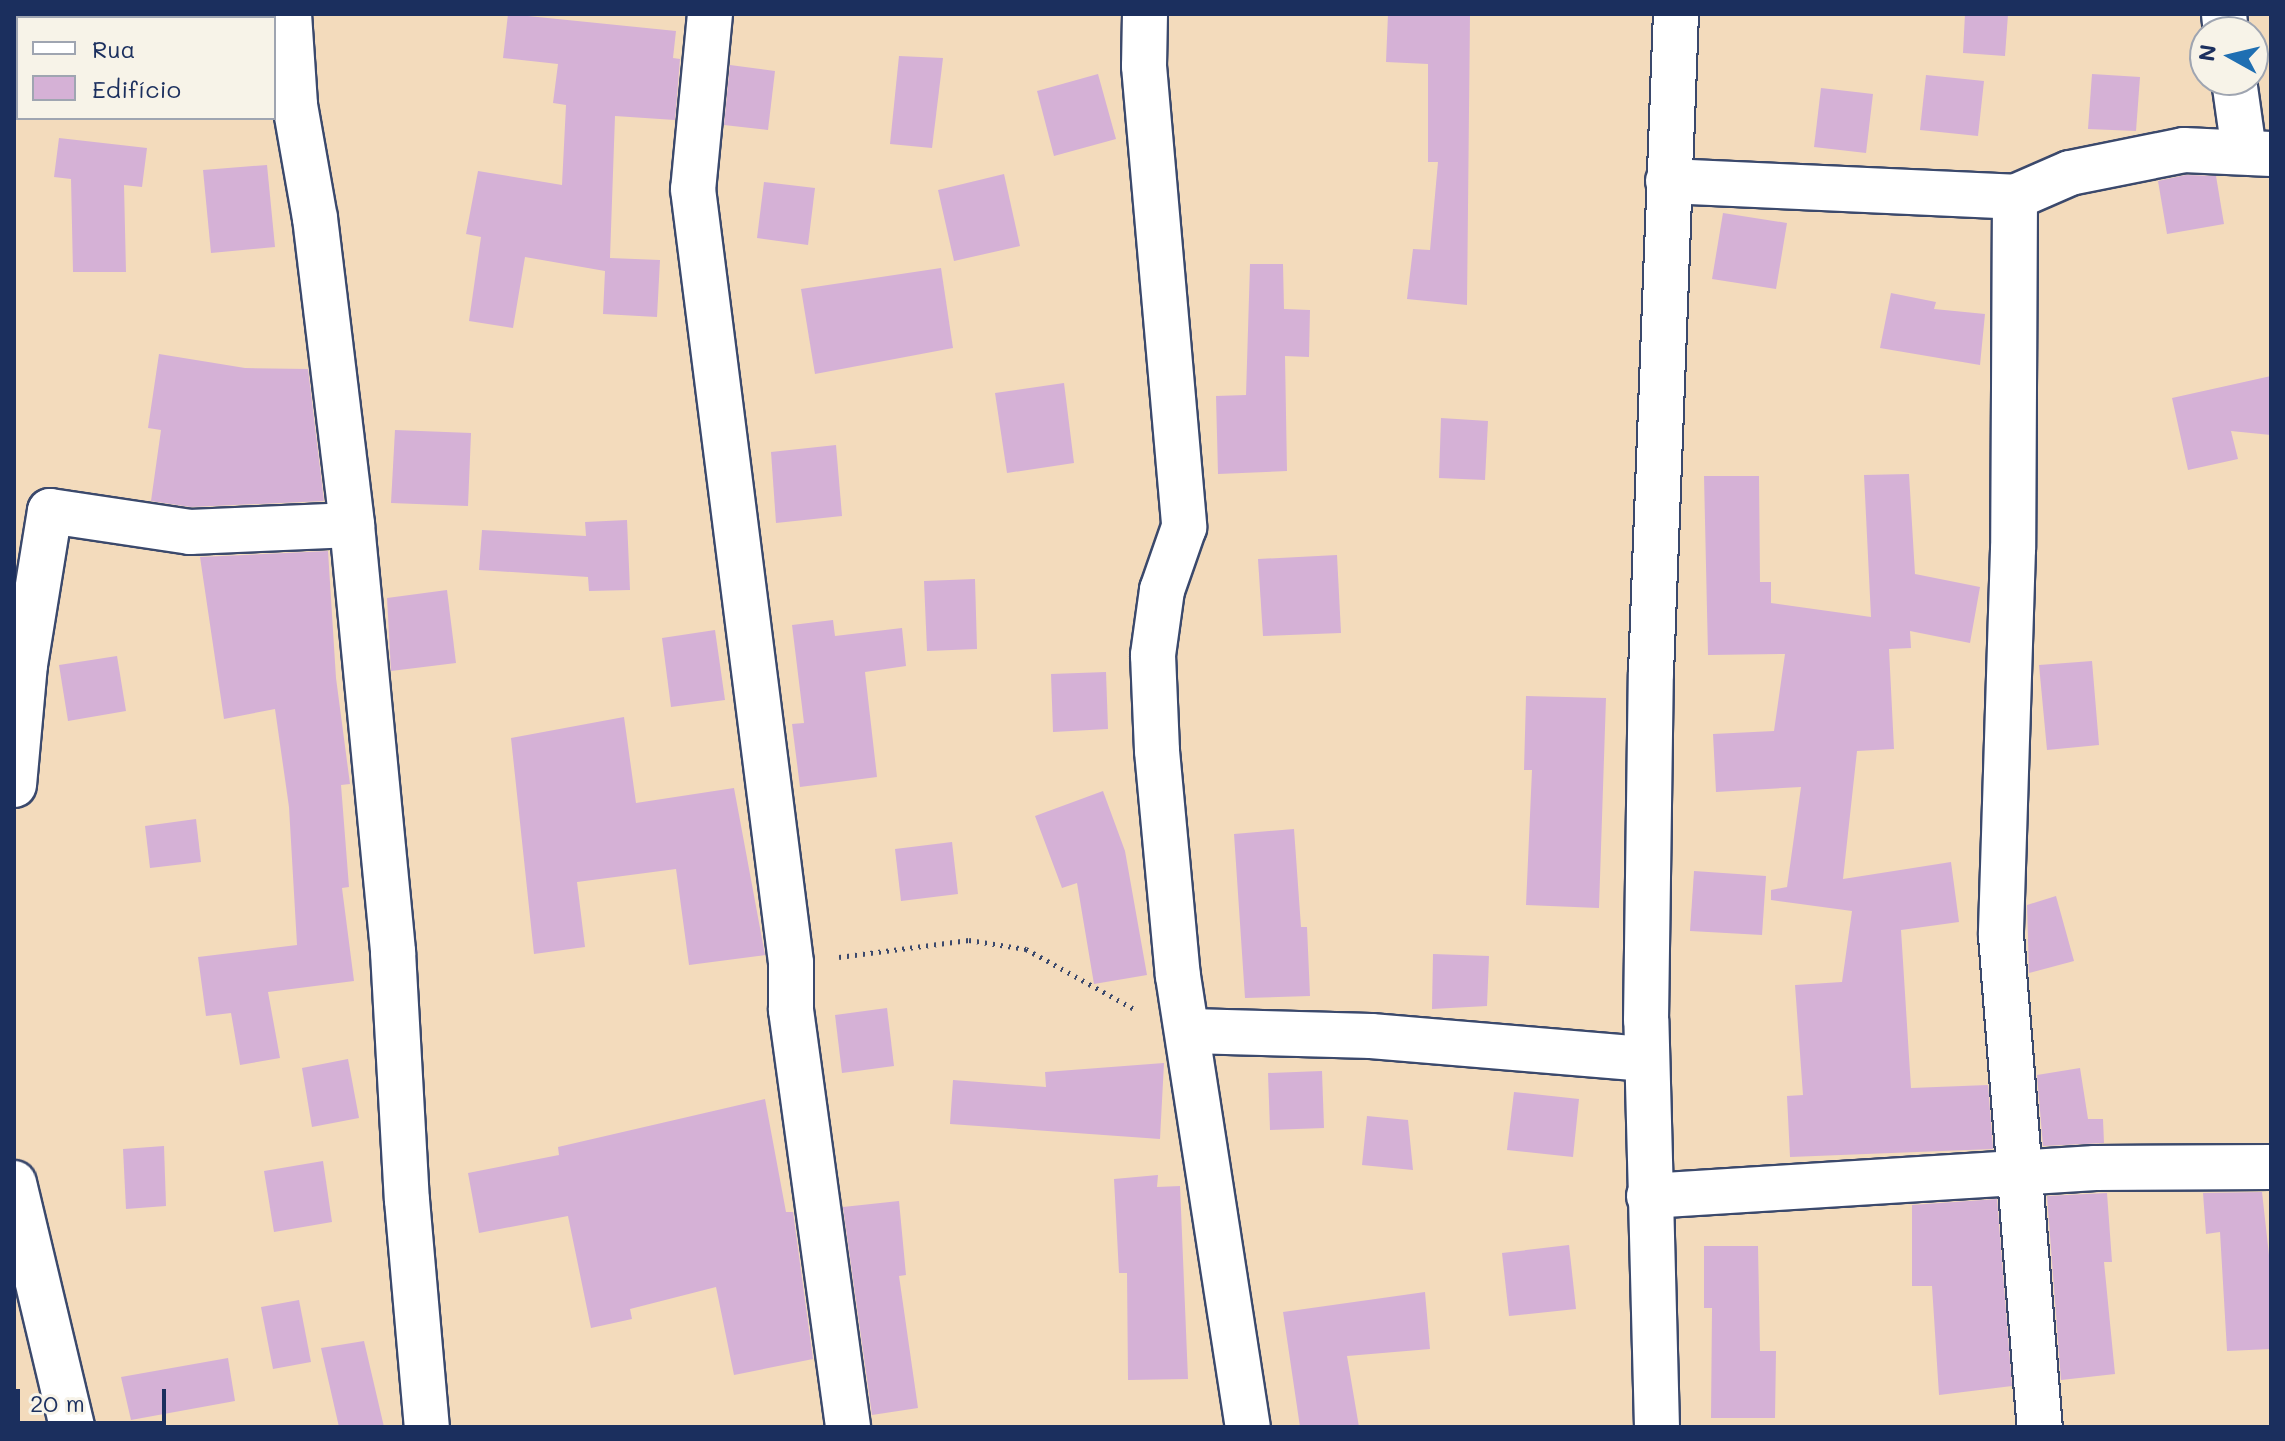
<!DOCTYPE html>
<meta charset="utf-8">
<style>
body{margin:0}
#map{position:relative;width:2285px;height:1441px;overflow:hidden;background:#f3dbbc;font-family:Mali,sans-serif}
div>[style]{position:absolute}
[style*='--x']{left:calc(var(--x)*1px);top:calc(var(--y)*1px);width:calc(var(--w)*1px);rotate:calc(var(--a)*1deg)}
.building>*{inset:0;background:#d5b1d6}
.path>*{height:5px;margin-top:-2.5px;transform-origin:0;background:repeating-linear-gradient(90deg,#3b496c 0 2px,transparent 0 8px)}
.roads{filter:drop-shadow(2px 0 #3b496c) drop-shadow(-2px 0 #3b496c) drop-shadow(0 2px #3b496c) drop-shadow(0 -2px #3b496c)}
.minor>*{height:44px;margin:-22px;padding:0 22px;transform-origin:22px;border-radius:22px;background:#fff}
span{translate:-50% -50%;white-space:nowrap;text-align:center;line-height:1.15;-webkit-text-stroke:8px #f7f3e8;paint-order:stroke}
.frame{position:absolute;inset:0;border:16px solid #1b2f5e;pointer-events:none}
.legend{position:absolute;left:16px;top:16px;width:260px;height:104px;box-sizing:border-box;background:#f7f3e8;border:2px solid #9fa5b1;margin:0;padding:10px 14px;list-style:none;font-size:24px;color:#1b2f5e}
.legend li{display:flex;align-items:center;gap:16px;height:40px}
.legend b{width:40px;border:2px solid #9fa5b1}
.north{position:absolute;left:2189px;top:16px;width:80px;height:80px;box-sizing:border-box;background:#f7f3e8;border:2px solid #9fa5b1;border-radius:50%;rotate:278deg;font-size:22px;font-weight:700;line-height:32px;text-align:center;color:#1b2f5e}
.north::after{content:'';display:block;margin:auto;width:28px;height:36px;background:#1f6fb2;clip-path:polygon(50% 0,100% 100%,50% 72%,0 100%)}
.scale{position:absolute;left:16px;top:1389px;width:150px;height:36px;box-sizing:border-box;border:4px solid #1b2f5e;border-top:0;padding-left:10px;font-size:24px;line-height:28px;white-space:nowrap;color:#1b2f5e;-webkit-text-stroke:6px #f7f3e8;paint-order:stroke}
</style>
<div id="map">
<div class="building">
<i style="clip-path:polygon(508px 14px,676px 31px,673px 58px,680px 59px,675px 120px,615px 116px,610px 258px,660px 260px,657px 317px,603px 314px,605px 271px,525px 257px,513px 328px,469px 321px,481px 237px,466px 234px,478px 171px,562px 185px,566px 105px,553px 103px,558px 64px,503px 58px)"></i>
<i style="clip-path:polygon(1388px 14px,1470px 14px,1467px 305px,1407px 299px,1413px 249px,1430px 250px,1438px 162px,1428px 162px,1428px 64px,1386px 62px)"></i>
<i style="clip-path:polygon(1965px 14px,2008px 14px,2005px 56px,1963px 53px)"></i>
<i style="clip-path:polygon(899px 56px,943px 58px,932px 148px,890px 144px)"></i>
<i style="clip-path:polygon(730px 65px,775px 71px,768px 130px,724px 125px)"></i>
<i style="clip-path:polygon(1098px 74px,1116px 139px,1054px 156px,1037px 91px)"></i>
<i style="clip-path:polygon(2092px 74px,2140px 77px,2136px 131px,2088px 129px)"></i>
<i style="clip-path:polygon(1926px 75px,1984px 81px,1978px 136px,1920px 130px)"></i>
<i style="clip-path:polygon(1821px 88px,1873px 94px,1866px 153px,1814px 147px)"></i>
<i style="clip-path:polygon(59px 138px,147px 148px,142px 187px,124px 185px,126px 272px,73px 272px,71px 179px,54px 177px)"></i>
<i style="clip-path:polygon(267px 165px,275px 247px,211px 253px,203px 170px)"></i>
<i style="clip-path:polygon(1004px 174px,1020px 246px,954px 261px,938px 190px)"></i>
<i style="clip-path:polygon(2186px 175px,2216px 176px,2224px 224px,2167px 234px,2158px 181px)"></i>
<i style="clip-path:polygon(764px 182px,815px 188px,808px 245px,757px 238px)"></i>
<i style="clip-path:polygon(1723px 213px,1787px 223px,1776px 289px,1712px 279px)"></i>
<i style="clip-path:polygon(1250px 264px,1283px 264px,1284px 309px,1310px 310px,1309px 357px,1285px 356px,1287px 471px,1218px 474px,1216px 396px,1246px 395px)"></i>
<i style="clip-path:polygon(941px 268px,953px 348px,815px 374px,801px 289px)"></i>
<i style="clip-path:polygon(1891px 293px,1936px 302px,1934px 309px,1985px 314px,1980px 365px,1880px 348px)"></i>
<i style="clip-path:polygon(159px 354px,245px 368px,308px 369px,324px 501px,191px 507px,151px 501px,161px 430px,148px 428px)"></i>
<i style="clip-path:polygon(2271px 376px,2271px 435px,2231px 431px,2238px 459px,2188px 470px,2172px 398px)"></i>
<i style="clip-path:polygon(1064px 383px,1074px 463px,1007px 473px,995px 393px)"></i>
<i style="clip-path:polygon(1441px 418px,1488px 421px,1485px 480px,1439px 478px)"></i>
<i style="clip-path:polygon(395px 430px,471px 433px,468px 506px,391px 503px)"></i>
<i style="clip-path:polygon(836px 445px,842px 516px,776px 523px,771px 452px)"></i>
<i style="clip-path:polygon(1909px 474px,1915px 574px,1980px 587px,1970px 643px,1910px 631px,1911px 648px,1889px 649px,1894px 749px,1857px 751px,1843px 879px,1951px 862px,1959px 922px,1901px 930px,1911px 1088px,1988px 1085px,1993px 1149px,1790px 1157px,1787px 1096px,1803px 1095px,1795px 985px,1842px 982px,1852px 911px,1771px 900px,1771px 890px,1787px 887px,1801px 787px,1716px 792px,1713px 734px,1774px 731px,1785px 654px,1708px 655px,1704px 476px,1759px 476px,1760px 582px,1771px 582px,1771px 603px,1871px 617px,1864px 475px)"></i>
<i style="clip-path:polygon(627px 520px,630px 590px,589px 591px,588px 577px,479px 570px,482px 530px,586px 536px,585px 522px)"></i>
<i style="clip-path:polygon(328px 551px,336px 678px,350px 784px,341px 785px,349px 887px,342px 888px,354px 981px,268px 992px,280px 1058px,240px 1065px,231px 1013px,206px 1016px,198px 957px,297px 945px,289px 807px,275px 709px,224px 719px,200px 557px)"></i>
<i style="clip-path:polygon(1337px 555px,1341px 633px,1263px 636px,1258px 559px)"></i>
<i style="clip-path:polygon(975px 579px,977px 649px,927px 651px,924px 581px)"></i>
<i style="clip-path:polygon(447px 590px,456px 663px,391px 671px,387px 598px)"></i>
<i style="clip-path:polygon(833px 620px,835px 636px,902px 628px,906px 666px,865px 672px,877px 777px,800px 787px,792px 724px,804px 723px,792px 625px)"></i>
<i style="clip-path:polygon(715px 630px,725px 700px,671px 707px,662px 638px)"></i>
<i style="clip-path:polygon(117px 656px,126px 711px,68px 721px,59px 665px)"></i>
<i style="clip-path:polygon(2092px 661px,2099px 745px,2047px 750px,2039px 665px)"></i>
<i style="clip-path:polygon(1106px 672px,1108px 729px,1053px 732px,1051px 674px)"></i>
<i style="clip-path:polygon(1526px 696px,1606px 698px,1599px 908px,1526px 905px,1532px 770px,1524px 770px)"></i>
<i style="clip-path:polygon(624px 717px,636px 803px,734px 788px,765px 955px,689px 965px,676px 869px,577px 882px,585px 947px,534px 954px,511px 738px)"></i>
<i style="clip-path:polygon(1103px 791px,1125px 851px,1147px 975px,1094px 984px,1077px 883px,1062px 888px,1035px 816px)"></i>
<i style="clip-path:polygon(196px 819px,201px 862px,150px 868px,145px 826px)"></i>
<i style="clip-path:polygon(1294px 829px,1301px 927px,1307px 927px,1310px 996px,1245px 998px,1234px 834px)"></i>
<i style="clip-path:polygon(952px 842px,958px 894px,901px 901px,895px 849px)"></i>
<i style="clip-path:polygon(1694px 871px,1766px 876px,1762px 935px,1690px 931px)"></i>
<i style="clip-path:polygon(2056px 896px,2074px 961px,2029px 973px,2027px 905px)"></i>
<i style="clip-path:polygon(1433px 954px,1489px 956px,1487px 1006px,1432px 1009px)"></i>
<i style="clip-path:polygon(887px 1008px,894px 1066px,842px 1073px,835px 1015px)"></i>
<i style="clip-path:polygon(348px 1059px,359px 1118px,312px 1127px,302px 1068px)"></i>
<i style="clip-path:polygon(1164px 1063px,1160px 1139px,950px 1124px,953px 1080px,1046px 1087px,1045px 1072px)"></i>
<i style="clip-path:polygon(2080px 1068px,2088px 1119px,2103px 1119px,2104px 1143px,2043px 1146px,2037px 1075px)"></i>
<i style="clip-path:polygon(1322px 1071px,1324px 1128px,1270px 1130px,1268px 1073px)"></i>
<i style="clip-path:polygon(1514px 1092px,1579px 1099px,1573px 1157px,1507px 1150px)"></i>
<i style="clip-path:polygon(765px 1099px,786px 1212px,793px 1212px,813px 1359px,734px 1375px,716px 1287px,630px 1309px,632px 1319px,591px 1328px,568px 1216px,479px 1233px,468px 1173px,559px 1155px,558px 1147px)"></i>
<i style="clip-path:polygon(1367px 1116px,1408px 1120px,1413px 1170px,1362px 1165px)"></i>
<i style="clip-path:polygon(164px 1146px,166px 1206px,126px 1209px,123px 1149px)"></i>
<i style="clip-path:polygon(323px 1161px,332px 1222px,274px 1232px,264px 1171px)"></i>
<i style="clip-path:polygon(1158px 1175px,1157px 1187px,1180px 1186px,1188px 1379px,1128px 1380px,1127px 1273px,1119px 1273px,1114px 1179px)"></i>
<i style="clip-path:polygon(2262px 1192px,2271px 1273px,2271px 1349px,2227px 1351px,2220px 1232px,2206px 1234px,2203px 1193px)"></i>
<i style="clip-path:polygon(2107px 1193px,2112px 1262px,2104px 1262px,2115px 1374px,2061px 1380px,2047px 1196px)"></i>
<i style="clip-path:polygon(1997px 1199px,2012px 1386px,1939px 1395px,1932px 1286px,1912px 1286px,1912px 1205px)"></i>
<i style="clip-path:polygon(899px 1201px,906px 1275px,899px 1276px,918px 1408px,872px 1415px,843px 1207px)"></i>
<i style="clip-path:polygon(1569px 1245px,1576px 1309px,1509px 1316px,1502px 1253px)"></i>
<i style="clip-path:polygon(1704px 1246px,1758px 1246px,1760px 1351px,1776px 1351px,1775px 1418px,1711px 1418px,1712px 1308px,1704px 1308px)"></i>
<i style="clip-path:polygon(1425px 1292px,1430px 1349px,1347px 1356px,1359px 1427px,1300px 1427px,1283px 1312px)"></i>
<i style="clip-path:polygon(299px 1300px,311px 1362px,273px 1369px,261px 1307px)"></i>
<i style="clip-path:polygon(364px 1341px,384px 1427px,339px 1427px,321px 1348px)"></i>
<i style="clip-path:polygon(228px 1358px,235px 1401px,131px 1420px,121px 1377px)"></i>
</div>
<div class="path">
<i style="--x:839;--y:957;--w:131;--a:-7.5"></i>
<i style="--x:969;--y:940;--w:58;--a:9"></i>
<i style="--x:1026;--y:949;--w:126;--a:29"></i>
</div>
<div class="roads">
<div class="minor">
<i style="--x:289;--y:14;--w:91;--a:86.2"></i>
<i style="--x:295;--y:105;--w:115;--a:80"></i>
<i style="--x:315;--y:218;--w:309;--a:83.1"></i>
<i style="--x:352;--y:525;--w:429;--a:84.5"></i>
<i style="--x:393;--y:952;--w:248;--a:86.8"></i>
<i style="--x:407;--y:1200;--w:228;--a:85"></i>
<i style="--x:710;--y:14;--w:176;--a:95.5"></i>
<i style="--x:693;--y:189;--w:780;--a:82.78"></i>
<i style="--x:791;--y:963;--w:47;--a:90"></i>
<i style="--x:791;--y:1010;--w:421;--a:82.2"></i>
<i style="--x:1145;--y:14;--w:52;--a:91.1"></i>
<i style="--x:1144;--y:66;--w:463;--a:85"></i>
<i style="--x:1184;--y:527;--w:67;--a:109.2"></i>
<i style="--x:1162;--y:590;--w:66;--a:97.9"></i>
<i style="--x:1153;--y:655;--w:96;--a:87.6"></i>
<i style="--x:1157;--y:751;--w:226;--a:84.7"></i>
<i style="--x:1178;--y:976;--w:456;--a:81.2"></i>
<i style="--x:2224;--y:14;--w:18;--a:84"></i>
<i style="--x:2234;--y:80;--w:72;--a:82"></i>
<i style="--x:1668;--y:181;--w:347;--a:2.6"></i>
<i style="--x:2015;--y:197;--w:60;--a:-23.6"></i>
<i style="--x:2070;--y:173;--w:116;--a:-11.4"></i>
<i style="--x:2184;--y:150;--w:87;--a:2.6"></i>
<i style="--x:2015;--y:197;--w:352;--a:90.3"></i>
<i style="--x:2013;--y:549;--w:386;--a:91.8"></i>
<i style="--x:2001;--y:935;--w:494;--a:85.5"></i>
<i style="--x:14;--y:785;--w:121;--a:-84.8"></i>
<i style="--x:25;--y:665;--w:156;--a:-80.8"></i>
<i style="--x:50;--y:511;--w:142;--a:8.5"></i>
<i style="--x:190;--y:532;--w:162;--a:-2.5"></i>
<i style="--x:1190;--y:1031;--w:181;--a:1.6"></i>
<i style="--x:1371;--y:1036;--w:276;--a:4.8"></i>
<i style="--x:14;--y:1183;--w:251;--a:76.6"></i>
<i style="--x:1649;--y:1196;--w:447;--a:-3.6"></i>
<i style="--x:2095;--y:1168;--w:176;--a:-0.3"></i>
<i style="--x:1657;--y:1427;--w:407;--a:-91.5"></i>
<i style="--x:1646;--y:1020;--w:347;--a:-89.2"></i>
<i style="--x:1651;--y:673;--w:659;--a:-87.83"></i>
</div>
</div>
<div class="frame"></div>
<ul class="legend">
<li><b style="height:10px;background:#fff"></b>Rua</li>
<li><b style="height:22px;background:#d5b1d6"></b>Edifício</li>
</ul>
<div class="north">N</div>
<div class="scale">20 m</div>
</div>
